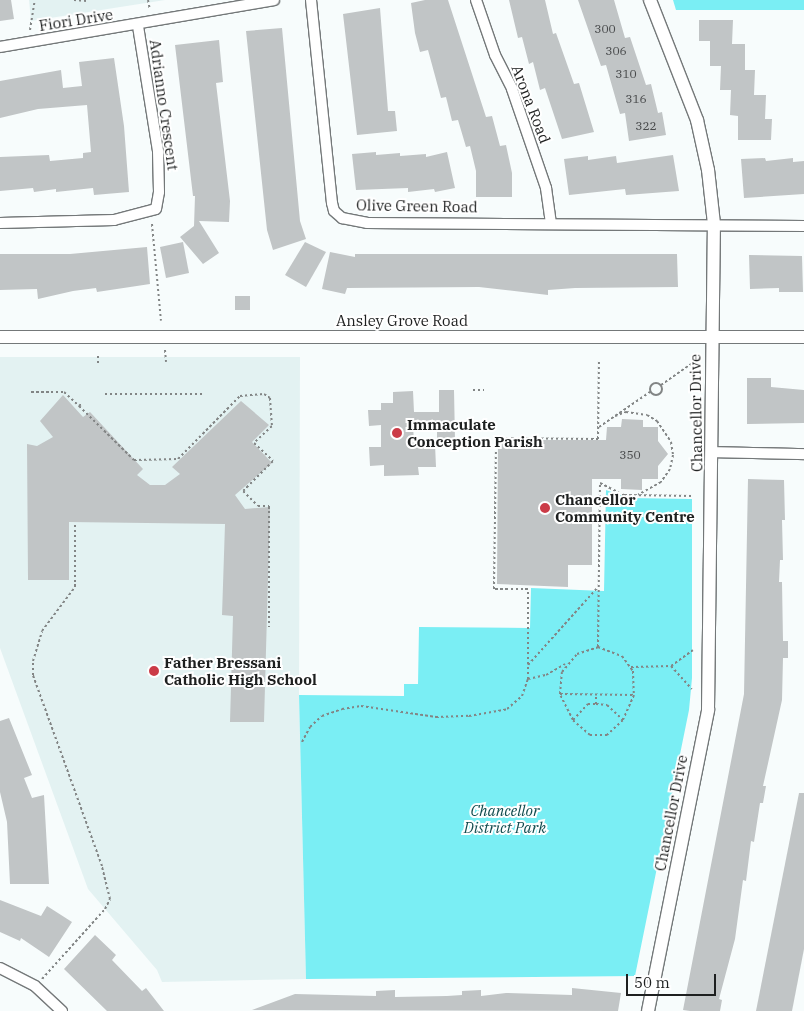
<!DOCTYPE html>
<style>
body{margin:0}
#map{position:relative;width:804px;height:1011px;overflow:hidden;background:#f7fcfc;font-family:"IBM Plex Serif",serif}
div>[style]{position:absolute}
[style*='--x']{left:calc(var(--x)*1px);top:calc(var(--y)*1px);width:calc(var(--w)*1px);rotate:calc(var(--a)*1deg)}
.built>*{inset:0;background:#e3f2f2}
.green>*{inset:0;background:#7aeef4}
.building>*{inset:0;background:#c1c5c6}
.path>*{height:2px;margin-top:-1px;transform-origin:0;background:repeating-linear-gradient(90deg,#828585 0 2.5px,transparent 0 5px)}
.path>.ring{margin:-1px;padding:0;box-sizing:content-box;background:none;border:2px solid #828585;border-radius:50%}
.roads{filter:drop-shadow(1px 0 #747879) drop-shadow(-1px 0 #747879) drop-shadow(0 1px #747879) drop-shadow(0 -1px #747879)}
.minor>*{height:10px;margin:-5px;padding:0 5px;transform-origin:5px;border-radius:5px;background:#fff}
.tertiary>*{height:12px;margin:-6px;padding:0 6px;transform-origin:6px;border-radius:6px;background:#fff}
.dots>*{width:14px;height:14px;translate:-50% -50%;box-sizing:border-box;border:2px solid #fff;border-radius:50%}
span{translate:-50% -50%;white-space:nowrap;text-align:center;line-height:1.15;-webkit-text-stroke:4px #fff;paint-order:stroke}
.number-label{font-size:12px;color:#47494a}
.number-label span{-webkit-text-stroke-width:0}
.street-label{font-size:15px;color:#1e2020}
.poi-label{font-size:15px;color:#1e2020;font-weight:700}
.left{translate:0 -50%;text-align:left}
.park-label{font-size:15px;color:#104b4e;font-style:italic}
.scale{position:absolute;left:626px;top:974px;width:90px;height:22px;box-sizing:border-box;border:2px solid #1e2020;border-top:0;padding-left:6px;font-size:15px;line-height:18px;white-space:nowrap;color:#1e2020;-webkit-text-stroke:4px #fff;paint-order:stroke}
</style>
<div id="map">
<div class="built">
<i style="clip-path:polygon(29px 0,165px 0,31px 21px)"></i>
<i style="clip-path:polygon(0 357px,300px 357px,299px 695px,306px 979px,162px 982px,157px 970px,88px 889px,0 648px)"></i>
</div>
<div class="green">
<i style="clip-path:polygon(673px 0,804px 0,804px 10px,676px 10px)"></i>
<i style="clip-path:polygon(606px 490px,628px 498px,692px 499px,692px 678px,689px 710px,635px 976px,306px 979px,299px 695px,404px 696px,404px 684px,418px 684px,419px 627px,530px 628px,531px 588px,604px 591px)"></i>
</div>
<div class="building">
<i style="clip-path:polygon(0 0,11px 0,14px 19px,0 21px)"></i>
<i style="clip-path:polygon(425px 0,448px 0,486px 117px,492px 116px,500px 146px,506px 145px,512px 173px,512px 197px,476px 197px,476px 171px,470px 146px,466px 147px,458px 120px,452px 121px,446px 97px,441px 98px,428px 50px,420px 52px,415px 33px,411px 3px)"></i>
<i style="clip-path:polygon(509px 0,545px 0,553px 34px,556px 33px,574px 84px,579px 83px,594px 132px,562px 139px,545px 88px,540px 90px,533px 62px,529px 64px,522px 37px,518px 38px)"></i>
<i style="clip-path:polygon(578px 0,614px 0,625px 38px,630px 37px,646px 85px,651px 84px,658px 113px,662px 112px,666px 135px,629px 141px,625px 113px,620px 114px,606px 65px,601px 66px)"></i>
<i style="clip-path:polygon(380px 8px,388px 111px,395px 111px,397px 131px,357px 135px,343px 14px)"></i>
<i style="clip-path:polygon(699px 20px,733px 20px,732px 44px,745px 44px,745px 70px,755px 70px,754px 95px,766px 95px,765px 119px,772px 119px,771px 140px,738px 140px,738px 116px,730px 115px,731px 90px,720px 90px,721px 66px,710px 66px,710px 41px,699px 41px)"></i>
<i style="clip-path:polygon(282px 28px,300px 221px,306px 239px,273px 250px,267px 230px,246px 31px)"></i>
<i style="clip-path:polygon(219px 40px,223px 82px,216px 83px,230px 201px,229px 222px,199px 221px,219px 253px,203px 264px,180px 237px,194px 226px,195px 196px,193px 196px,175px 45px)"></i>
<i style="clip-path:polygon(114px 58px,124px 126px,129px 192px,94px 195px,93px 188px,56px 192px,56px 189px,34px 192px,33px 188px,0 191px,0 157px,49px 155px,50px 161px,83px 158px,83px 153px,91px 152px,87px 105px,38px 109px,0 118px,0 81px,61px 70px,63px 88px,82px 86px,79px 62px)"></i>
<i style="clip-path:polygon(376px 152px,376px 155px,400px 153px,400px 156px,426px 154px,426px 157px,447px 152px,455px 188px,435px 192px,434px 189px,408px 192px,408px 188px,356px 190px,352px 154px)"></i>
<i style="clip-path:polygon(673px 155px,679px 191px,626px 195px,625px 189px,569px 195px,564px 159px,588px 156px,588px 160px,616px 156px,617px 163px)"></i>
<i style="clip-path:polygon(765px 158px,766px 161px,793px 158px,793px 162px,804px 161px,804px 194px,744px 198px,741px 159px)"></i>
<i style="clip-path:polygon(183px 242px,189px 273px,166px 278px,160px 247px)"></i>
<i style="clip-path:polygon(305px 242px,326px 252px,306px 287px,285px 275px)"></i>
<i style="clip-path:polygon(147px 247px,150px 284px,97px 292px,96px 288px,73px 291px,38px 299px,37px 289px,0 290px,0 254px,70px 254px)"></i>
<i style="clip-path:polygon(330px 252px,355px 257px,355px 254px,677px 254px,678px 287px,575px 288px,548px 290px,548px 295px,479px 287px,347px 288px,345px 294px,322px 289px)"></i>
<i style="clip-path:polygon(749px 255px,802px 256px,803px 292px,779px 292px,779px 288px,750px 289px)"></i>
<i style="clip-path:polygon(235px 296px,250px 296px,250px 310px,235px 310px)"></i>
<i style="clip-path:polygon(747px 378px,771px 378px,771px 387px,804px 390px,804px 423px,747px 424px)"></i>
<i style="clip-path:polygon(439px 390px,454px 390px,455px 440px,437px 441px,437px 423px,413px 424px,414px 445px,435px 444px,436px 467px,418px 467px,419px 475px,384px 476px,384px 465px,370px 466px,369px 447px,381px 447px,381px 425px,369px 426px,368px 410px,381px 410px,381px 403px,393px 403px,393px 392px,413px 391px,414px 412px,439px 412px)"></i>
<i style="clip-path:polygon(63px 395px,83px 417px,90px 412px,143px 469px,137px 475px,150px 485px,165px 485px,180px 474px,172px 467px,241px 401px,269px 425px,252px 442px,272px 463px,235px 495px,245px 509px,270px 507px,264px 722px,230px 722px,233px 616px,222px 615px,225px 524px,69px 522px,69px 580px,28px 580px,27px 444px,37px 446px,53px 437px,40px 421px)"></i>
<i style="clip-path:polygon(622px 419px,643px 420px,643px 427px,658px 427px,658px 441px,668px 454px,658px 466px,658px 479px,642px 479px,642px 490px,621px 489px,621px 479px,592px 479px,592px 565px,568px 565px,568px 587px,497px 584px,498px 440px,606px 440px,607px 427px,621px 427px)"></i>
<i style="clip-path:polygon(748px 479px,784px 480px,785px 520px,782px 520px,783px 560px,780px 560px,779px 582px,782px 582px,783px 641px,788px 641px,788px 658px,783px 658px,782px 700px,763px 786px,766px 786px,763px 803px,760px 803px,754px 842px,751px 841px,746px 881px,743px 880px,735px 939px,719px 999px,722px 1000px,720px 1011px,690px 1011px,683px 1010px,744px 694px)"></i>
<i style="clip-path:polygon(9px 718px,32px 775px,24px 778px,32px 798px,44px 795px,49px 884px,10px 884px,7px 822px,0 792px,0 721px)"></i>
<i style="clip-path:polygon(799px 793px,804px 793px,804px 949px,792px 1011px,756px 1011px)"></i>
<i style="clip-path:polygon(0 900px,41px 916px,47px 906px,72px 922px,49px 957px,21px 938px,20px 941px,0 932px)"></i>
<i style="clip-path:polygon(95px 935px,116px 955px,112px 960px,142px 991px,146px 988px,164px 1011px,107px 1011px,64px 969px)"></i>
<i style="clip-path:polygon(572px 988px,621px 993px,618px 1011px,252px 1010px,295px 994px,376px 996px,376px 991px,395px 990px,395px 997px,447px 996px,462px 995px,462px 991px,481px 990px,481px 996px,506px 993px,572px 995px)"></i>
</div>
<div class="path">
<i style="--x:74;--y:0;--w:13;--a:4"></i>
<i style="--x:148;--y:0;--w:10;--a:79"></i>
<i style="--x:30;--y:30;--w:30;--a:-81"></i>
<i style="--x:152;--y:224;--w:97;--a:84.7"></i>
<i style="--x:165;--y:350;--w:12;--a:85"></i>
<i style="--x:98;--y:356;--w:8;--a:90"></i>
<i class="ring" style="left:650px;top:383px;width:10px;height:10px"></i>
<i style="--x:661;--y:385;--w:37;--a:-35"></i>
<i style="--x:473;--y:390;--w:11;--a:0"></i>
<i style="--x:31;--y:392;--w:33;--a:0"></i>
<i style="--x:64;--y:392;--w:21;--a:43"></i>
<i style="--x:79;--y:406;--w:3;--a:-45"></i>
<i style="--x:105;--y:394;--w:100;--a:0"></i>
<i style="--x:79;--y:406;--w:77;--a:44.5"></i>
<i style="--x:134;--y:460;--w:44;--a:-1.3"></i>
<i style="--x:178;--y:459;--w:88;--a:-45.5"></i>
<i style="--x:240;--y:396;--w:24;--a:-5"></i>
<i style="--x:264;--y:394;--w:7;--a:34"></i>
<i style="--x:270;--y:398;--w:28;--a:86"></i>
<i style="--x:272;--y:426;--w:25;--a:137"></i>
<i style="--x:254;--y:443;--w:26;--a:43"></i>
<i style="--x:273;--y:461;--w:42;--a:135"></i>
<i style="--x:243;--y:491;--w:21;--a:45"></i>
<i style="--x:258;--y:506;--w:11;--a:0"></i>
<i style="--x:269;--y:506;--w:121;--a:90"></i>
<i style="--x:615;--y:416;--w:12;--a:-20"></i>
<i style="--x:626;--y:412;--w:21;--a:8"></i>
<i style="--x:647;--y:415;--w:12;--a:31"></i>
<i style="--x:657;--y:421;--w:25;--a:56"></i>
<i style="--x:671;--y:442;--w:13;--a:81"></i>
<i style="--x:673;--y:455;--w:14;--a:102"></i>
<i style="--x:670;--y:469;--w:16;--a:125"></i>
<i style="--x:661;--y:482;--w:26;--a:151"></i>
<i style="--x:599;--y:427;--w:62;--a:-34.5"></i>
<i style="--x:600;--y:483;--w:27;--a:27"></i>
<i style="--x:624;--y:495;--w:69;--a:0.8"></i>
<i style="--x:598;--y:647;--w:164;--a:-89.3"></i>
<i style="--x:528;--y:665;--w:105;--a:-48.1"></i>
<i style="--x:671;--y:666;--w:31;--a:48"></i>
<i style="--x:631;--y:667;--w:40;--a:-1.4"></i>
<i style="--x:671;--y:666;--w:27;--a:-36"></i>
<i style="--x:528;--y:679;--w:18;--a:-13"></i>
<i style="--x:546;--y:675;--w:22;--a:-30"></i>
<i style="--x:560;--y:694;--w:73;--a:0.8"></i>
<i style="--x:596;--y:704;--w:11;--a:5"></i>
<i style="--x:607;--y:705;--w:22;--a:43"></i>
<i style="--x:623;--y:720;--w:22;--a:137"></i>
<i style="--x:607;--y:735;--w:17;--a:180"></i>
<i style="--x:590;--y:735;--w:23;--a:-139"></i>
<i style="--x:573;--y:720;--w:22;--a:-47"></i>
<i style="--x:588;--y:704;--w:8;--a:0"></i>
<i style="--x:596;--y:704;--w:9;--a:-90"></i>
<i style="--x:573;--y:720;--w:29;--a:-117"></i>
<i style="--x:560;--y:694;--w:22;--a:-85"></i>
<i style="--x:562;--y:672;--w:23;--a:-50"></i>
<i style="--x:577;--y:654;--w:22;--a:-18"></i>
<i style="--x:598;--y:647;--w:26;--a:21"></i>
<i style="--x:622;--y:656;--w:19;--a:54"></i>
<i style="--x:633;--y:671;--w:24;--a:88"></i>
<i style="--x:634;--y:695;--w:27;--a:114"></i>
<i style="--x:302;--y:742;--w:17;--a:-62"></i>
<i style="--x:310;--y:727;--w:16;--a:-43"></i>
<i style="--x:322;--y:716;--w:21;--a:-19"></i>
<i style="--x:342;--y:709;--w:19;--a:-9"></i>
<i style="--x:361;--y:706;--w:76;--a:8.3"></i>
<i style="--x:436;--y:717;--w:33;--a:-2"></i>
<i style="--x:469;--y:716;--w:39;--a:-10"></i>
<i style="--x:507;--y:709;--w:20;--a:-41"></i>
<i style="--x:522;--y:696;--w:18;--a:-71"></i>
<i style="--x:528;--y:679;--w:90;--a:-90"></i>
<i style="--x:528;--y:589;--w:34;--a:180"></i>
<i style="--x:494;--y:589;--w:151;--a:-89.2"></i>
<i style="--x:496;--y:438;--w:102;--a:0.6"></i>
<i style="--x:598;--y:439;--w:78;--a:-89.3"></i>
<i style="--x:42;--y:979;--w:94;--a:-48"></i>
<i style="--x:105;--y:909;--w:11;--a:-63"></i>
<i style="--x:110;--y:899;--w:34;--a:-104"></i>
<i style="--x:102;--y:866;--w:203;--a:-109.9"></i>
<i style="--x:33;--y:675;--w:14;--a:-90"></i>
<i style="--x:33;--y:661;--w:31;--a:-73"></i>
<i style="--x:42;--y:631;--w:55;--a:-53.1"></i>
<i style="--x:75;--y:587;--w:62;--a:-90"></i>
</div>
<div class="roads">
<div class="minor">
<i style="--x:311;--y:0;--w:204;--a:84.1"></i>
<i style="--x:332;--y:203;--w:8;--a:76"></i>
<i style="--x:334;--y:211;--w:11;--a:41"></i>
<i style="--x:342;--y:218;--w:25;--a:11"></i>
<i style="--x:367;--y:223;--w:437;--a:0.4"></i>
<i style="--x:476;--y:0;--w:58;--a:70.9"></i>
<i style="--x:495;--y:55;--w:38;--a:63"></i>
<i style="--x:512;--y:89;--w:105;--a:71"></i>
<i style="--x:546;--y:188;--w:34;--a:82"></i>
<i style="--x:0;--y:47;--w:278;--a:-9.7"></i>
<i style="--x:0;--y:223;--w:114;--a:-1.5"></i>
<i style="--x:114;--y:220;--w:43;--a:-14.7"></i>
<i style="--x:156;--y:209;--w:17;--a:-80"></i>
<i style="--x:159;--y:192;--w:41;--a:-91.4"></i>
<i style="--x:158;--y:151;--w:127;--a:-99.1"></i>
<i style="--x:713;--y:452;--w:91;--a:1.3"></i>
<i style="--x:0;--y:968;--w:39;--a:27"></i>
<i style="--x:35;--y:986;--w:37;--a:43"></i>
</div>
<div class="tertiary">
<i style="--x:0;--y:337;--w:804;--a:0"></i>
<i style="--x:648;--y:1011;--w:307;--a:-78.7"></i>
<i style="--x:708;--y:710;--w:486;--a:-89.3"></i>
<i style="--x:714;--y:224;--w:54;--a:-96.3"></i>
<i style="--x:708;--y:170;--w:51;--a:-102.4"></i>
<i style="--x:697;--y:120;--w:129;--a:-111.4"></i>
</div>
</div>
<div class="dots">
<i style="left:397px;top:433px;background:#cb3b47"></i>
<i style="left:545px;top:508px;background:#cb3b47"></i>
<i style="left:154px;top:671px;background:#cb3b47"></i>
</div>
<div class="number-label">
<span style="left:605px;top:29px">300</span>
<span style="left:616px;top:51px">306</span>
<span style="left:626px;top:74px">310</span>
<span style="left:636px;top:99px">316</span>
<span style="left:646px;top:126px">322</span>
<span style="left:630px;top:455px">350</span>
</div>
<div class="street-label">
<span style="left:76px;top:20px;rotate:-9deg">Fiori Drive</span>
<span style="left:531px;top:104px;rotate:69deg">Arona Road</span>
<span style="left:164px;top:105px;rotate:82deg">Adrianno Crescent</span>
<span style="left:417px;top:206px;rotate:1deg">Olive Green Road</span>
<span style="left:402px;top:321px">Ansley Grove Road</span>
<span style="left:696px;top:413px;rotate:-91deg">Chancellor Drive</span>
<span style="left:671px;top:813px;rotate:-79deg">Chancellor Drive</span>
</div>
<div class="poi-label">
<span class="left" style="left:407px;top:433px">Immaculate<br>Conception Parish</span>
<span class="left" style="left:555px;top:508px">Chancellor<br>Community Centre</span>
<span class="left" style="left:164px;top:671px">Father Bressani<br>Catholic High School</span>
</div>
<div class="park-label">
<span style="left:505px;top:819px">Chancellor<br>District Park</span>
</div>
<div class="scale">50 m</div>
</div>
